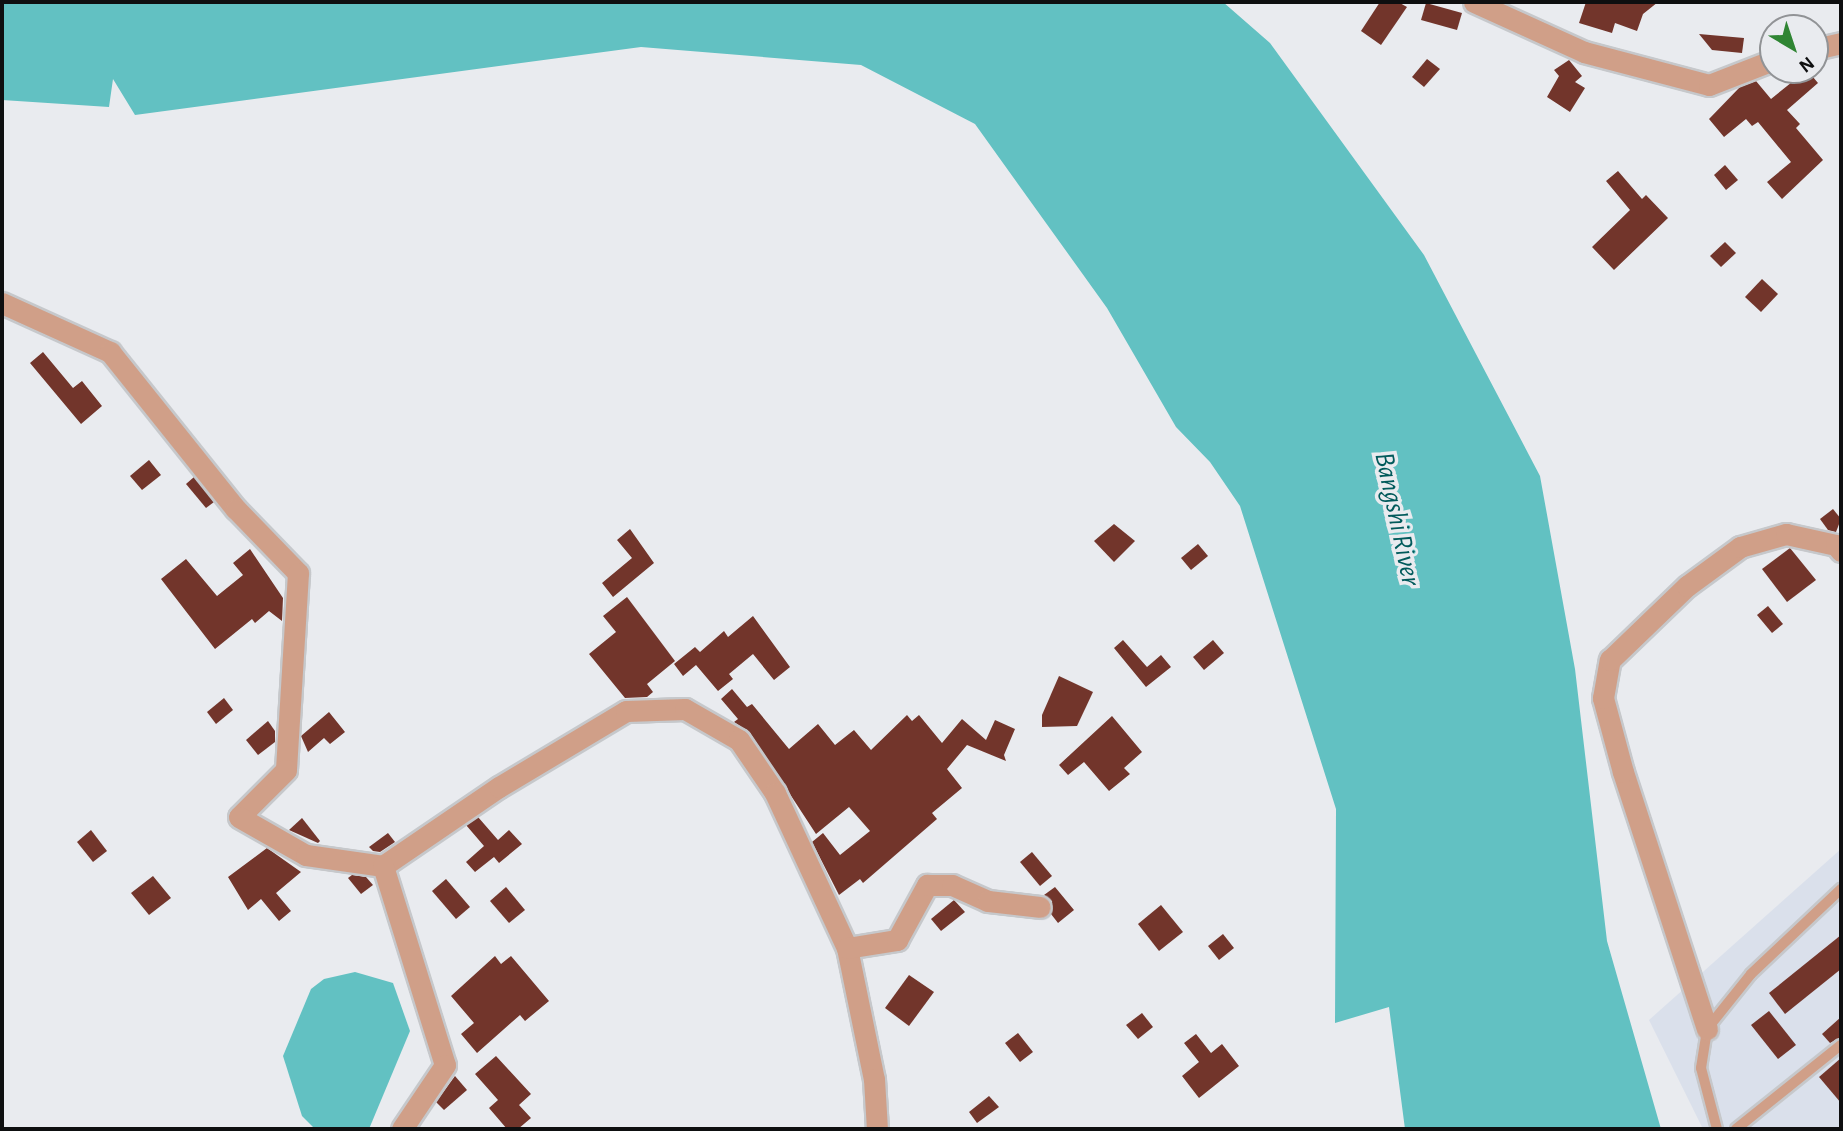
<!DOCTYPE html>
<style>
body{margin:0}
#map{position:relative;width:1843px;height:1131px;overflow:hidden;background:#e9ebef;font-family:"Alegreya Sans",sans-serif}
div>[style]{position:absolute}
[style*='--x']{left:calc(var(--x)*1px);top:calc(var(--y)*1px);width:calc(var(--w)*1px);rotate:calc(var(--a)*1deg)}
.built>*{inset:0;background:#dae0eb}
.water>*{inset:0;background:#62c1c2}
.building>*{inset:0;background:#72352b}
.roads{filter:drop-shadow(2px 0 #c6c8cb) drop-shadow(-2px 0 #c6c8cb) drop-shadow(0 2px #c6c8cb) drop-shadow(0 -2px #c6c8cb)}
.lane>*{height:10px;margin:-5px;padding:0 5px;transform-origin:5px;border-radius:5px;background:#d09f88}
.street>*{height:21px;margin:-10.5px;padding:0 10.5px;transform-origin:10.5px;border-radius:10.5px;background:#d09f88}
span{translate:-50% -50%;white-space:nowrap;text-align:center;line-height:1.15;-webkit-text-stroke:7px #e9ebef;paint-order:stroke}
.water-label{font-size:28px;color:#015a5b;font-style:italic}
.frame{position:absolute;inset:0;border:4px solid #0e0f10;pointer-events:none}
.north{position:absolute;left:1759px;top:14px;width:70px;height:70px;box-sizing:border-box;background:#e9ebef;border:2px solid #919396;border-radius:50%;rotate:141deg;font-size:19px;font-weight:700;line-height:28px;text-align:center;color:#0e0f10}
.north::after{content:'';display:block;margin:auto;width:24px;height:32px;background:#2f8533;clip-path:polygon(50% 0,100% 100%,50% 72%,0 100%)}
</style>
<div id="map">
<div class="built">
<i style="clip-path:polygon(1841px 849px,1841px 1129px,1703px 1129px,1649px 1020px)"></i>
</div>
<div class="water">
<i style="clip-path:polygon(2px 2px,1223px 2px,1270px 43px,1424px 255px,1540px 476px,1575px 669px,1607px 941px,1661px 1129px,1405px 1129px,1389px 1007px,1335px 1023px,1336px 809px,1240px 506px,1210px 462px,1176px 427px,1107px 308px,975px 124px,861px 65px,641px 47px,135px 115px,113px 79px,109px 107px,2px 100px)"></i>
<i style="clip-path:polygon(355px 972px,393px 983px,410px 1031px,369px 1129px,315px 1129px,302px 1116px,283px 1056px,311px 989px,324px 979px)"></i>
</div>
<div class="building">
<i style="clip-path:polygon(1380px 2px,1398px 2px,1407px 7px,1381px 45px,1361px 31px)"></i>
<i style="clip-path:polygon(1586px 2px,1658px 2px,1643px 14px,1637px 31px,1615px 23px,1612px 33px,1579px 23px)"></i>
<i style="clip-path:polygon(1426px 3px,1462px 13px,1457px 30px,1421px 20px)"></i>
<i style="clip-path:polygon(1699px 34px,1744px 38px,1742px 53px,1712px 50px)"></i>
<i style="clip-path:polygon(1427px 59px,1440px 69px,1424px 87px,1412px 77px)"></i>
<i style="clip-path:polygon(1569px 60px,1582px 76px,1575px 82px,1585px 88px,1570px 112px,1547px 97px,1559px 76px,1554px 70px)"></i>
<i style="clip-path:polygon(1807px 70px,1818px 83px,1787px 110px,1800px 124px,1796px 128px,1823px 160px,1782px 199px,1767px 182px,1791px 162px,1758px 122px,1752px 126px,1746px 119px,1724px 137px,1709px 119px,1740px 87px,1756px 81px,1771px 99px)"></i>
<i style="clip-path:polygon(1725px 165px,1738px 180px,1726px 190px,1714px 175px)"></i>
<i style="clip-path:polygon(1618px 171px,1642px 199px,1646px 195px,1668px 218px,1614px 270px,1592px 247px,1630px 210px,1606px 181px)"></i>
<i style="clip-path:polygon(1725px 242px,1736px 253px,1721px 267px,1710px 256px)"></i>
<i style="clip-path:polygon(1762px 279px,1778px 294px,1761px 312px,1745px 297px)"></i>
<i style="clip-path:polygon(43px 352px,73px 388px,82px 381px,102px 406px,81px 424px,30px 363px)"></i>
<i style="clip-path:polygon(149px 460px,161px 475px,142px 490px,130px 476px)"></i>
<i style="clip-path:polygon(194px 477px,214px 502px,206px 508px,186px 484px)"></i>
<i style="clip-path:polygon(1833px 509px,1841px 519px,1836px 532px,1828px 530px,1820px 519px)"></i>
<i style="clip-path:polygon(1114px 524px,1135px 541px,1114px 562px,1094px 541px)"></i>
<i style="clip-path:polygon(630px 529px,654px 563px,613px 597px,602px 583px,632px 558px,617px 540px)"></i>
<i style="clip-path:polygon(1198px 544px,1208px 556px,1191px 570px,1181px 558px)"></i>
<i style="clip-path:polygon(1790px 548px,1816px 580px,1787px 602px,1762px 569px)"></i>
<i style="clip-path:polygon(250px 549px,283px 598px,282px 621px,269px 611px,255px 623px,252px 619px,215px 649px,161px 579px,186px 559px,217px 596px,243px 575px,233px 563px)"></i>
<i style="clip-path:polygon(627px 597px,675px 661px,647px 684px,653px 692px,647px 697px,625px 698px,589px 654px,616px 632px,603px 616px)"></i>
<i style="clip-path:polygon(1768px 606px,1783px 624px,1772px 633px,1757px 615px)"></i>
<i style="clip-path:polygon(753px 616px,790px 667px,774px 680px,753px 654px,729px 674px,733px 679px,718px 691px,696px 665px,683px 676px,674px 664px,695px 647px,700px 652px,724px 631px,728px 637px)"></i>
<i style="clip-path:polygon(1123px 640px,1147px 667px,1161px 655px,1171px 667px,1146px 687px,1114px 648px)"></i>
<i style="clip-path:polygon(1213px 640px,1224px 653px,1204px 670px,1193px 657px)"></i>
<i style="clip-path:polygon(1059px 676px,1093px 692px,1077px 726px,1042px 727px,1042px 715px)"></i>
<i style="clip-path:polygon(732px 689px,747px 707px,752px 704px,789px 749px,818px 724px,835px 745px,854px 730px,871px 750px,907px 715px,912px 721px,919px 715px,942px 743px,962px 719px,986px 740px,995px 720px,1015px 729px,1004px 755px,1006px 761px,967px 745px,947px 769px,962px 788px,932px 813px,937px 819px,863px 883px,860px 879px,839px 895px,812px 842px,823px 833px,840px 855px,870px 831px,849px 807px,816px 834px,750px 733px,734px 722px,738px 719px,721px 699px)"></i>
<i style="clip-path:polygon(224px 698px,233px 710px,216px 724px,207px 712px)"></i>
<i style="clip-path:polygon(329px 712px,345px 732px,330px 744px,324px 738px,308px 752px,301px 736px)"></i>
<i style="clip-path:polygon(1112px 716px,1142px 752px,1124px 768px,1130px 774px,1109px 791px,1084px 762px,1068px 775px,1059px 765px)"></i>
<i style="clip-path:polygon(268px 721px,275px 731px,275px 742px,258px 755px,246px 740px)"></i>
<i style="clip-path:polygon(478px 817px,498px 840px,509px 830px,522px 844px,499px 863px,494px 857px,475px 872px,466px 862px,484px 846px,466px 825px)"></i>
<i style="clip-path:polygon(302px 818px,320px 841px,318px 843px,289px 830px)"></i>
<i style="clip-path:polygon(91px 830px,107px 851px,93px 862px,77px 842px)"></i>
<i style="clip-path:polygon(388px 833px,395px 842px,380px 852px,373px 851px,369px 847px)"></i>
<i style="clip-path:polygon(267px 848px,301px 872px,276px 893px,291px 911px,279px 921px,261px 899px,248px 910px,228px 877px)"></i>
<i style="clip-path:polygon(1032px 852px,1052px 876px,1040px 886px,1020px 862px)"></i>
<i style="clip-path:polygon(352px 875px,366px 877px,373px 885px,361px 894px,348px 878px)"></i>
<i style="clip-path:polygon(153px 876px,171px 898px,149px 915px,131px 893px)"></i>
<i style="clip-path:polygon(446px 879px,470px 907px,456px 919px,432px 891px)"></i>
<i style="clip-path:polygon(506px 887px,525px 910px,509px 923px,490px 901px)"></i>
<i style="clip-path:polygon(1055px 887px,1074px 910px,1058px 923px,1051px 914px,1052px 901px,1044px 895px)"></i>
<i style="clip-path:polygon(954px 900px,965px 912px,941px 931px,931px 919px)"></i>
<i style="clip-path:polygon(1161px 905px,1183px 932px,1159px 951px,1138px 924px)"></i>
<i style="clip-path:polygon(1223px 934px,1234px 948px,1219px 960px,1208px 946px)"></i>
<i style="clip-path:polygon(1841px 935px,1841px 969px,1785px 1014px,1769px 993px)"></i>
<i style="clip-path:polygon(495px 956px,501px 964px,511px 956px,549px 1001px,525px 1021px,520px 1015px,477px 1053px,461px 1034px,474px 1023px,451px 996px)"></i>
<i style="clip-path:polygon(909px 975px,934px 992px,909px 1026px,885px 1008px)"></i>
<i style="clip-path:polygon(1769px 1011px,1796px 1045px,1778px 1059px,1751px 1025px)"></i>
<i style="clip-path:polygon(1142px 1013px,1153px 1027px,1138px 1039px,1126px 1025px)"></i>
<i style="clip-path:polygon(1841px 1017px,1841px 1037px,1830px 1043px,1822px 1034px)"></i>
<i style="clip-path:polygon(1018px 1033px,1033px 1052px,1020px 1062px,1005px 1043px)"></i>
<i style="clip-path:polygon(1196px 1034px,1211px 1053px,1222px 1044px,1239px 1066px,1199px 1098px,1182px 1076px,1199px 1062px,1184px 1043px)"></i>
<i style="clip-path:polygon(496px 1056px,531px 1094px,519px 1105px,531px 1118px,518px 1129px,507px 1129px,489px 1108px,498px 1100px,475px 1074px)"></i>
<i style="clip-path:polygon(1841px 1058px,1841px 1103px,1819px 1077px)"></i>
<i style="clip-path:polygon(455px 1076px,467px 1090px,444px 1110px,436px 1102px)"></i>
<i style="clip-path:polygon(989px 1096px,999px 1107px,977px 1123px,969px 1112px)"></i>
</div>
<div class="roads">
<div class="lane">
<i style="--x:1717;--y:1129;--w:63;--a:-104.7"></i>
<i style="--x:1701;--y:1068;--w:39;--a:-81"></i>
<i style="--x:1707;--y:1029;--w:70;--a:-51.3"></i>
<i style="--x:1751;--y:974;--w:124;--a:-43.4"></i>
<i style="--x:1736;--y:1129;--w:134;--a:-38.7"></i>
</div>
<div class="street">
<i style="--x:1474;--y:2;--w:121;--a:24.4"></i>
<i style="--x:1584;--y:52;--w:129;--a:14.8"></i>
<i style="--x:1709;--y:85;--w:69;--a:-21.3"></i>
<i style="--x:1815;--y:49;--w:27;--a:-13"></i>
<i style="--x:2;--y:303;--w:119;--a:24.4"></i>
<i style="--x:110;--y:352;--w:201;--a:51.3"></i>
<i style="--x:236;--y:509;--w:89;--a:45.9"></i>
<i style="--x:298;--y:573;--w:197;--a:93.5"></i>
<i style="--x:286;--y:770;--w:66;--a:135"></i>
<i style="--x:239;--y:817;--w:77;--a:29.6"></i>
<i style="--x:306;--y:855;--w:78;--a:8.1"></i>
<i style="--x:383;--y:866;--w:140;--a:-34.3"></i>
<i style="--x:499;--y:787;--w:148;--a:-30.9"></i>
<i style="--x:626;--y:711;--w:59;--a:-1.9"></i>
<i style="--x:685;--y:709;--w:62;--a:29.9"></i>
<i style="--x:739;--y:740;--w:64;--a:55.8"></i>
<i style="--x:775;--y:793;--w:171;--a:65.1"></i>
<i style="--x:847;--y:948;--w:134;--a:78.4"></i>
<i style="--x:874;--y:1079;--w:50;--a:86.6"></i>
<i style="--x:383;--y:866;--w:208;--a:72.7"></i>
<i style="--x:445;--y:1065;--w:77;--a:123.9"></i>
<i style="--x:847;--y:948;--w:51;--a:-9.1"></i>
<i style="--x:897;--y:940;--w:63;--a:-61.4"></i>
<i style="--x:927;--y:885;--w:25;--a:0"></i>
<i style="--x:952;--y:885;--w:39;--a:24"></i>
<i style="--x:988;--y:901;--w:52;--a:6.6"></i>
<i style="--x:1707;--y:1029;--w:270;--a:-108.1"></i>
<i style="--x:1623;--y:772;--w:77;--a:-105.1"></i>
<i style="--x:1603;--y:698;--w:39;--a:-80"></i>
<i style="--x:1610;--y:660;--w:107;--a:-43.9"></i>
<i style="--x:1687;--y:586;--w:66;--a:-36.3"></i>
<i style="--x:1740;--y:547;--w:48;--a:-15.8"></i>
<i style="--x:1786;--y:534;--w:51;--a:12.4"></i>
<i style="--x:1836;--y:545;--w:8;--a:50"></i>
</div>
</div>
<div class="water-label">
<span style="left:1397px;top:519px;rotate:78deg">Bangshi River</span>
</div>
<div class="frame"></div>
<div class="north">N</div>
</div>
